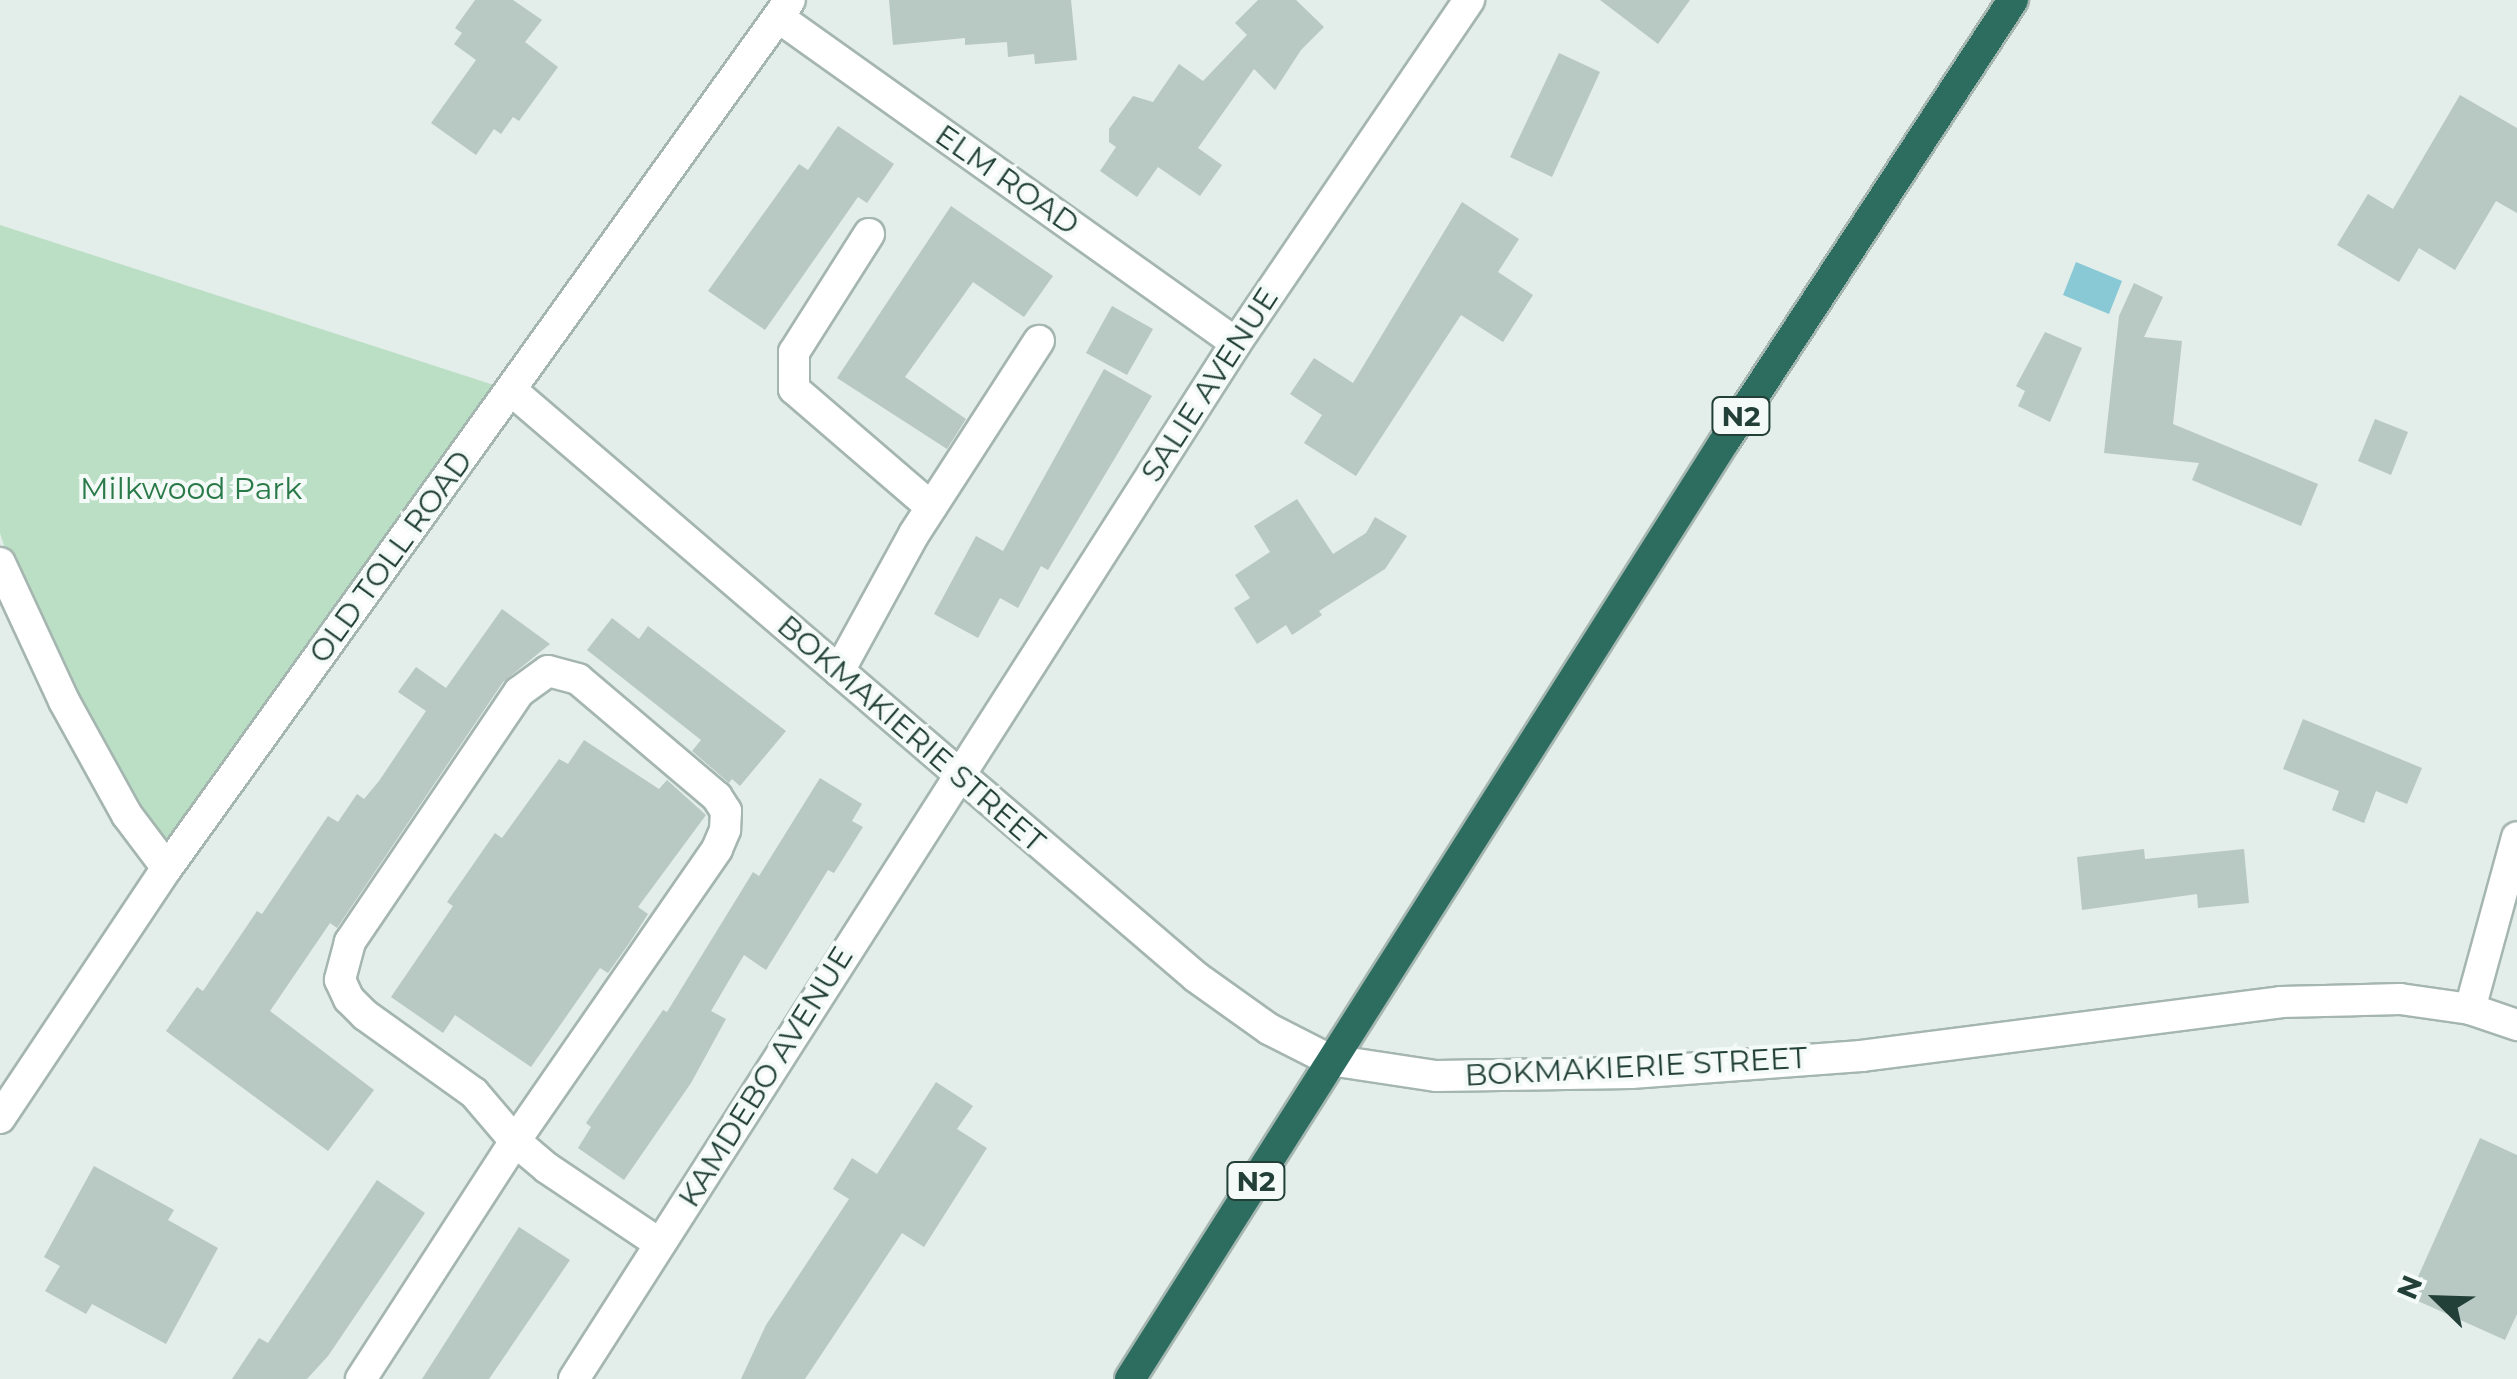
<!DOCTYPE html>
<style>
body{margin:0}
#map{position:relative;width:2517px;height:1379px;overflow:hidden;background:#e3ede9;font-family:Montserrat,sans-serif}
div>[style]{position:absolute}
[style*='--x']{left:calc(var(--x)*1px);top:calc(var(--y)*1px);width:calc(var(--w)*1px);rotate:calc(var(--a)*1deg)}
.green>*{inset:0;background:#bbdfc5}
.water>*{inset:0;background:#89c9d5}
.building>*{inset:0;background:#b8c8c2}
.roads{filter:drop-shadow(2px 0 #a5b6b0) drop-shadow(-2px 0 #a5b6b0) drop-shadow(0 2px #a5b6b0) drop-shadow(0 -2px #a5b6b0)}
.minor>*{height:30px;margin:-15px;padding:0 15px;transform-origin:15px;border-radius:15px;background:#fff}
.highway>*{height:30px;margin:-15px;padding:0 15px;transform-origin:15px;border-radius:15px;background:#2c6d60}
span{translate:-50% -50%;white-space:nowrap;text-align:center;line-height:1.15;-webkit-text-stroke:8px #f4faf7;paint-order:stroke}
.shield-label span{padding:2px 8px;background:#f4faf7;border:2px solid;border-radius:8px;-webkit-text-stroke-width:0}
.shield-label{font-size:28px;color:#224038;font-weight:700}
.street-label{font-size:30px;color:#224038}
.park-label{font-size:30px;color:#2a7948}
.north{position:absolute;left:2387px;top:1249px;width:100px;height:100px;-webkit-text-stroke:8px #f4faf7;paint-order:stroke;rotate:293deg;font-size:28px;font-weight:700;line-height:40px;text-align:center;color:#224038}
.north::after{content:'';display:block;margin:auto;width:35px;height:45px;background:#224038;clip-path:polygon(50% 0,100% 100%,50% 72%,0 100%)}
</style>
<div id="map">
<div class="green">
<i style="clip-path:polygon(0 225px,503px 388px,166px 854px,138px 812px,13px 573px,0 533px)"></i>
</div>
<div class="water">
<i style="clip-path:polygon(2076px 262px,2122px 281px,2109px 314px,2063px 295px)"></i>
</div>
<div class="building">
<i style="clip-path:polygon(475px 0,513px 0,542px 20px,525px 42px,558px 67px,519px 121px,513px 117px,501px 134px,494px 129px,476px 155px,431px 123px,476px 60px,454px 44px,462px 33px,455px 28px)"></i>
<i style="clip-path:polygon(889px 0,1071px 0,1077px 60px,1035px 64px,1034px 54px,1008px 57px,1007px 42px,965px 45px,965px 38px,893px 45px)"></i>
<i style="clip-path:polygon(1258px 0,1296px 0,1324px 27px,1301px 50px,1275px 90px,1254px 69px,1198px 148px,1222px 165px,1200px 196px,1158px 167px,1137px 197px,1100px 171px,1116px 147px,1109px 142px,1109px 129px,1133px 96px,1153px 102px,1179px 64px,1203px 81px,1247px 35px,1235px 23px)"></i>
<i style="clip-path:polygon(1600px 0,1690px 0,1658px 44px)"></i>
<i style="clip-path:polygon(1559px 53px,1600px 72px,1552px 177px,1510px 157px)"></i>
<i style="clip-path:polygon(2460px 95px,2517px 128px,2517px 213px,2496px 201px,2455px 270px,2419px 248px,2399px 282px,2337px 245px,2368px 194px,2393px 209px)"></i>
<i style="clip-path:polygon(838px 126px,894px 164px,867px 203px,858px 197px,765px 330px,708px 291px,799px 164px,808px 170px)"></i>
<i style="clip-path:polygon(1462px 202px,1519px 239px,1498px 272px,1533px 295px,1503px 342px,1461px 315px,1356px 476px,1304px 443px,1322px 415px,1290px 394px,1314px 358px,1353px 383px)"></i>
<i style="clip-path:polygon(951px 206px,1053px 276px,1024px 317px,973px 282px,905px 377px,966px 419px,947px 449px,837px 378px)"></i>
<i style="clip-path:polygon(2134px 283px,2163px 297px,2144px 337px,2182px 341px,2173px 424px,2318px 484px,2301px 526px,2192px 480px,2199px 463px,2104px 453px,2119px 316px)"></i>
<i style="clip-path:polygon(1112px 306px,1153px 329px,1127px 375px,1086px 353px)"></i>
<i style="clip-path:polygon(2045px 332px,2082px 348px,2050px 422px,2018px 406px,2025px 391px,2016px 386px)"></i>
<i style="clip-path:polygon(1104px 369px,1152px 396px,1048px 570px,1041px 566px,1018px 608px,1000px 598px,978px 638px,934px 614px,976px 536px,1003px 551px)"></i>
<i style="clip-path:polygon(2375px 419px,2408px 432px,2391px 475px,2358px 461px)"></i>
<i style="clip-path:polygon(1297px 499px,1333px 554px,1366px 533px,1375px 517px,1407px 536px,1385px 569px,1319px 611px,1322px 615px,1292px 635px,1286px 625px,1257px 644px,1234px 608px,1250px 598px,1235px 575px,1270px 552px,1254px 526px)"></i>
<i style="clip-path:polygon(502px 609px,550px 644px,503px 682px,337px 928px,330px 923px,270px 1011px,374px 1090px,328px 1151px,166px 1031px,197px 987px,203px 991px,257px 911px,262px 914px,328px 816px,338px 822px,357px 794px,364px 799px,379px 781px,426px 711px,398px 692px,416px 667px,446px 688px)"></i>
<i style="clip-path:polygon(612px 618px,639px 639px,648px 626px,786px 731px,740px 786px,732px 779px,729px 783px,692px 751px,701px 740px,587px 650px)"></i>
<i style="clip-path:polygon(2303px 719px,2422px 768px,2407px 804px,2376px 791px,2364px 823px,2332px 810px,2339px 791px,2283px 769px)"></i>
<i style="clip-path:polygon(584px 740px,659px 789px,667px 780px,706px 815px,638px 907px,648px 914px,630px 942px,608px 973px,600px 968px,531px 1067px,455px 1015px,443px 1033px,391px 997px,453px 906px,447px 902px,495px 833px,502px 838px,559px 759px,568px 764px)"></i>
<i style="clip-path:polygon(820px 778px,862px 804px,852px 821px,863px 827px,834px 873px,828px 870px,766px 970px,744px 955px,711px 1011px,726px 1019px,691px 1083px,624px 1180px,578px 1148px,591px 1127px,586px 1123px,663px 1010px,667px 1012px,753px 872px,759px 876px)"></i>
<i style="clip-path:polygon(2144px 849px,2145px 859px,2244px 849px,2249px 903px,2198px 908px,2197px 894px,2082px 910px,2077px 857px)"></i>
<i style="clip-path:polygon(936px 1082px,973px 1106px,957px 1129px,987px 1148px,924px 1247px,902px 1233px,805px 1379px,741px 1379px,766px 1325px,849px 1199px,833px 1189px,852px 1158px,877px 1174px)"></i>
<i style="clip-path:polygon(2480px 1138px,2517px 1155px,2517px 1314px,2505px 1340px,2409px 1297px)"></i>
<i style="clip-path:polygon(94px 1166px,174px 1210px,168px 1220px,218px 1248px,166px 1344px,92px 1304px,86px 1314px,45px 1291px,60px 1266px,44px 1257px)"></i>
<i style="clip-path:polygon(377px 1180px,425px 1213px,328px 1356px,307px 1379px,232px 1379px,259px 1338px,268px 1343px)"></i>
<i style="clip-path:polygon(519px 1227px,570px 1260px,489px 1379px,422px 1379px)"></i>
</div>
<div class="roads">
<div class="minor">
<i style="--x:778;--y:17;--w:562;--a:35.44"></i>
<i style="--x:869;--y:234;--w:140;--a:122.4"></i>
<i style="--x:794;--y:352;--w:37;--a:90"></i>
<i style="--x:794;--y:389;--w:181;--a:40.7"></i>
<i style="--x:511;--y:390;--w:902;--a:40.59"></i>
<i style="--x:1196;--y:977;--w:90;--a:35.5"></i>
<i style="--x:1269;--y:1029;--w:68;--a:26.9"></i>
<i style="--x:1330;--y:1060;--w:107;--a:8.6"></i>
<i style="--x:1436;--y:1076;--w:195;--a:-0.9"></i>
<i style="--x:1631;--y:1073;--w:231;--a:-4.2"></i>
<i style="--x:1861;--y:1056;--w:423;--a:-7.3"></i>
<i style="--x:2281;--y:1002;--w:119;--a:-1.4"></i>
<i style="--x:2400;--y:999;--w:71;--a:8.1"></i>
<i style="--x:2470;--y:1009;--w:50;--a:18.8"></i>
<i style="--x:0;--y:563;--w:152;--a:65.1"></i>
<i style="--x:64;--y:701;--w:130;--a:61.1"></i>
<i style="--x:127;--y:815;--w:66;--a:53"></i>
<i style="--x:839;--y:671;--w:156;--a:-61.3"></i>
<i style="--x:914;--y:534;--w:230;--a:-57.1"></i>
<i style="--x:2470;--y:1009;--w:178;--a:-74.7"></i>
<i style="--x:0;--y:1118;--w:301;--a:-56.3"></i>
<i style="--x:167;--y:868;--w:1068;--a:-54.33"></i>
<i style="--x:361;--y:1379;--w:283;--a:-57.1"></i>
<i style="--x:515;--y:1141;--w:355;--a:-55.3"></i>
<i style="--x:717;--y:849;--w:21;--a:-67"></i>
<i style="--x:725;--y:830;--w:19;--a:-87"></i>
<i style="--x:726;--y:811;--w:17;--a:-123"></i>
<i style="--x:717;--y:797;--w:182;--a:-139.7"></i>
<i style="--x:578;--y:679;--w:31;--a:-165"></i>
<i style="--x:548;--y:671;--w:36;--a:144"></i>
<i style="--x:519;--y:692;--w:302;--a:124.1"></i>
<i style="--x:350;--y:942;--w:39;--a:105"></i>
<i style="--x:340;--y:980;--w:21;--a:65"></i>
<i style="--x:349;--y:999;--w:23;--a:45"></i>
<i style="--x:365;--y:1015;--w:134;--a:35.6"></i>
<i style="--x:474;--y:1093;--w:63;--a:49.5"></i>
<i style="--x:515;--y:1141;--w:42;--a:40.2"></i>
<i style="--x:547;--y:1168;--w:136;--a:33.9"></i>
<i style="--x:574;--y:1379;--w:1229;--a:-57.42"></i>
<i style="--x:1236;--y:343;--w:415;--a:-55.8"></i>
</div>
<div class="highway">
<i style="--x:1130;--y:1379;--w:1109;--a:-57.63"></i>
<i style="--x:1724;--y:442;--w:528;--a:-56.82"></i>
</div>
</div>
<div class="shield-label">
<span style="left:1741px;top:416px">N2</span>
<span style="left:1256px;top:1181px">N2</span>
</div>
<div class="street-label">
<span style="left:1007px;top:180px;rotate:35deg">ELM ROAD</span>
<span style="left:1210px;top:385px;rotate:-57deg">SALIE AVENUE</span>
<span style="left:391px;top:557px;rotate:-54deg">OLD TOLL ROAD</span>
<span style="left:911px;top:734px;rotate:41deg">BOKMAKIERIE STREET</span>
<span style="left:1636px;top:1067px;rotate:-3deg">BOKMAKIERIE STREET</span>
<span style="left:766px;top:1077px;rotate:-58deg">KAMDEBO AVENUE</span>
</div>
<div class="park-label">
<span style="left:191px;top:489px">Milkwood Park</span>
</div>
<div class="north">N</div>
</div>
